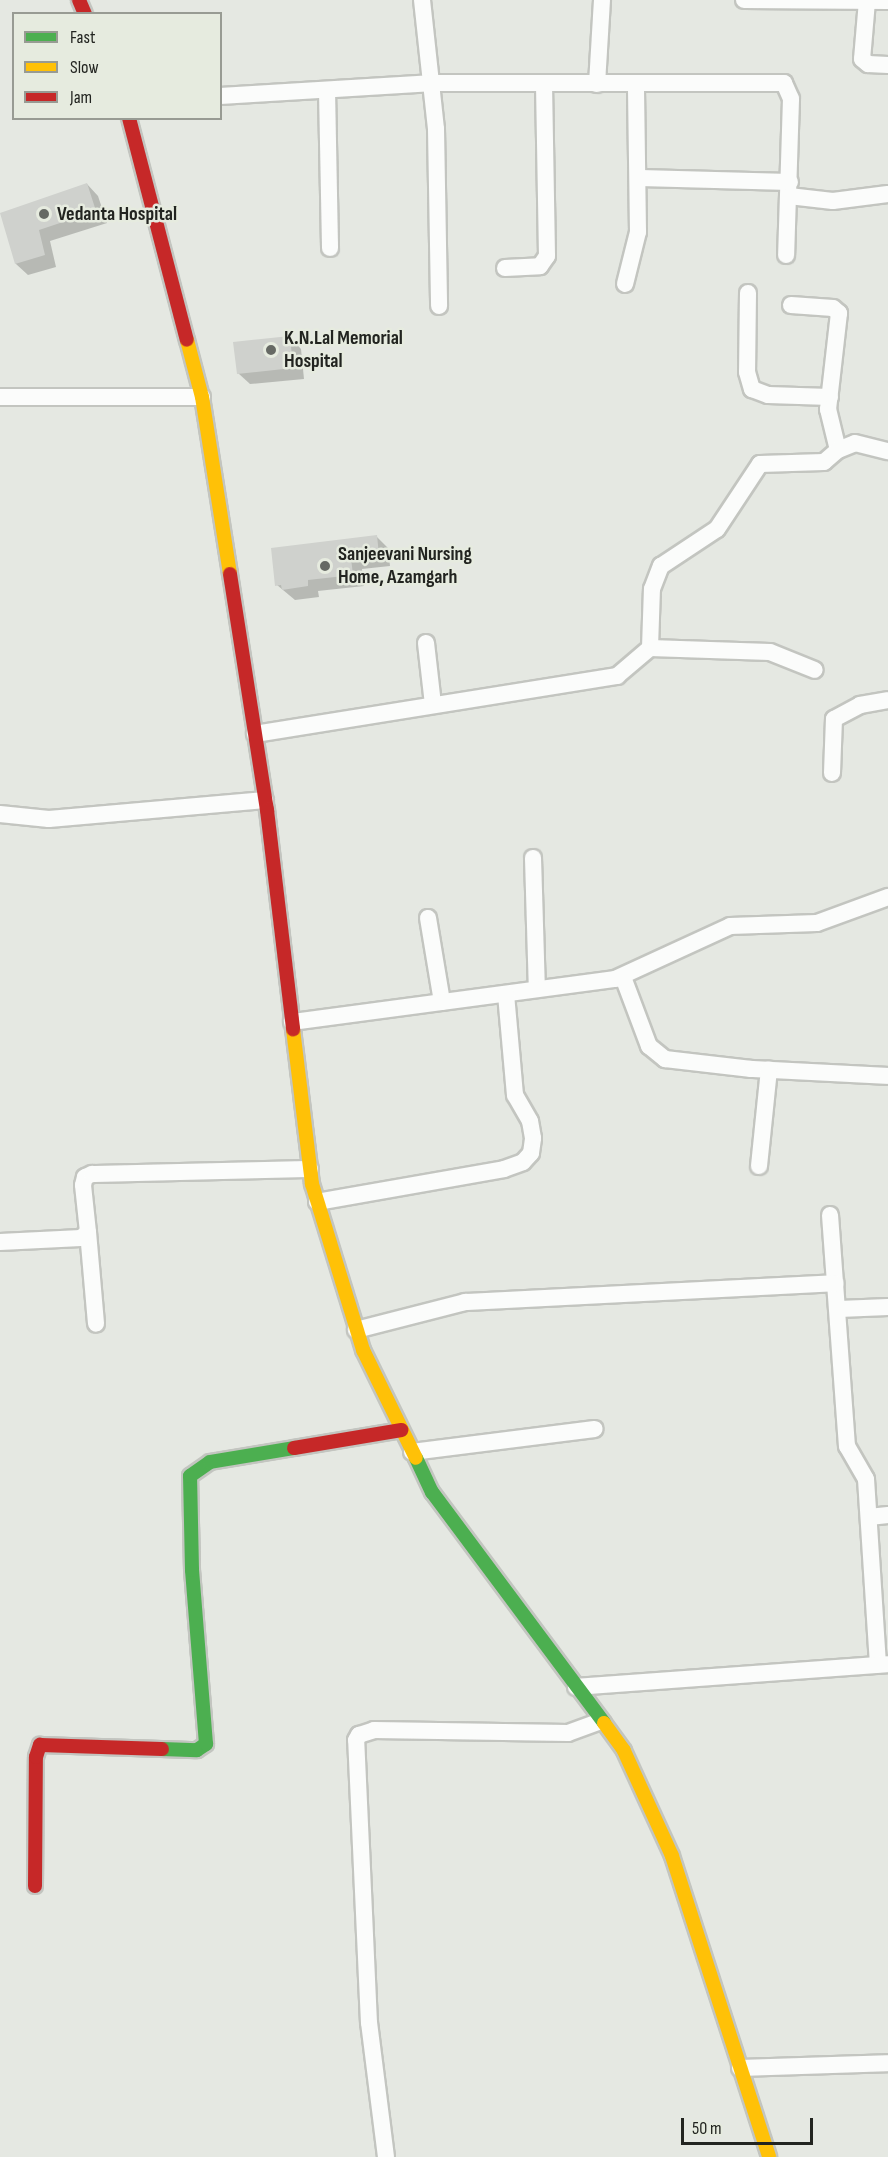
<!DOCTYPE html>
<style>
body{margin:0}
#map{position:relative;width:888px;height:2157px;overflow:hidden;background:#e5e8e2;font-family:"Sofia Sans Condensed",sans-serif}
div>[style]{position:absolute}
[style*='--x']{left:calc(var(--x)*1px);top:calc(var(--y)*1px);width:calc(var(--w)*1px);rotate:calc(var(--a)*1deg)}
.shadow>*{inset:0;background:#0003}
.building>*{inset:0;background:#cfd1cd}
.roads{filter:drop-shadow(2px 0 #c3c5c0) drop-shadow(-2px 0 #c3c5c0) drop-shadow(0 2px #c3c5c0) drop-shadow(0 -2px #c3c5c0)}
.street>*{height:16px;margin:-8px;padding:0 8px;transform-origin:8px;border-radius:8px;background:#fbfcfb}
.fast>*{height:14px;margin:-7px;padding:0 7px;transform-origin:7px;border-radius:7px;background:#4caf50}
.slow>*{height:14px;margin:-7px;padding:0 7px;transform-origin:7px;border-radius:7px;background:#ffc107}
.jam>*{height:14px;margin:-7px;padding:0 7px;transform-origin:7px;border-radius:7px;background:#c62828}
.dots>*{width:16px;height:16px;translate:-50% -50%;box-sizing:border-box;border:3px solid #e6ebdf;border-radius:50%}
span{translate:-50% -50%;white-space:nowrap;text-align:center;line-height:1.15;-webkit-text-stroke:5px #e6ebdf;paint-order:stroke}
.poi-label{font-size:20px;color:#222420;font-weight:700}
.left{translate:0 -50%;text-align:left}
.legend{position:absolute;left:12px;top:12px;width:210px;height:108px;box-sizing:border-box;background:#e6ebdf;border:2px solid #989b93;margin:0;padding:8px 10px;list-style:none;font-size:18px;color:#222420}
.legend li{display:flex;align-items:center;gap:12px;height:30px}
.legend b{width:30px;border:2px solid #989b93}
.scale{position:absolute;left:681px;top:2118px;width:132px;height:27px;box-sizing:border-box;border:3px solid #222420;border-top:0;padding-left:8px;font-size:18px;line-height:21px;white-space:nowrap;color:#222420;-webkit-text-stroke:4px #e6ebdf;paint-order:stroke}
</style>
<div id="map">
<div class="shadow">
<i style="clip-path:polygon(87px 184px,98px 196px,107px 223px,50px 241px,56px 267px,28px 275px,16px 264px,1px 214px)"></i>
<i style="clip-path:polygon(290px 337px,301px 349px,304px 379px,250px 384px,238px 373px)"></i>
<i style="clip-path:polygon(376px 536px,388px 548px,390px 566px,362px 569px,364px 586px,318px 591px,319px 597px,295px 600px,277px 585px)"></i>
</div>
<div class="building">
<i style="clip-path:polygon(87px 183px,96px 211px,39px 230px,45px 255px,15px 264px,0 213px)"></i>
<i style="clip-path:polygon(290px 336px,293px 368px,237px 374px,233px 342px)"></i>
<i style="clip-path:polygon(377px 535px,379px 555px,351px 558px,353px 575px,308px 580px,308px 586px,282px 590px,281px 585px,275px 586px,271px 548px)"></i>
</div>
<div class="roads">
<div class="street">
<i style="--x:422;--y:0;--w:130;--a:83.8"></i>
<i style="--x:436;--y:129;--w:177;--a:89"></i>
<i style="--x:744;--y:0;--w:144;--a:0.4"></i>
<i style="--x:867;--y:1;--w:58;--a:94.9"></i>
<i style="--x:862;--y:59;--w:8;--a:40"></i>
<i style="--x:868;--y:64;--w:20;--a:3"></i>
<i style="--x:597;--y:84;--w:84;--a:-86.6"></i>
<i style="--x:327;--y:90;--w:158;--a:88.9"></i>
<i style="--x:220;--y:96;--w:210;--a:-3.5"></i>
<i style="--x:430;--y:83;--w:354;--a:0"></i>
<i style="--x:784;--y:83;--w:17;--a:66"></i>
<i style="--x:791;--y:99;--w:156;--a:91.8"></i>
<i style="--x:640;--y:178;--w:150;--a:1.5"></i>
<i style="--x:789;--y:196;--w:44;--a:6.5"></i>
<i style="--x:833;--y:201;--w:55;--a:-7.3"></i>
<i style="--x:505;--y:268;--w:35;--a:-3"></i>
<i style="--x:540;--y:266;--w:12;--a:-55"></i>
<i style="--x:547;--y:256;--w:172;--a:-91"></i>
<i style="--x:625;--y:284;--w:54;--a:-76"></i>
<i style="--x:638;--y:232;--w:148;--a:-90.8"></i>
<i style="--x:748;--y:293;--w:79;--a:90.7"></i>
<i style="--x:747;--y:372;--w:18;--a:74"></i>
<i style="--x:752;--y:389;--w:17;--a:21"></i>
<i style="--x:768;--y:395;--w:62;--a:1.8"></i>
<i style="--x:791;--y:305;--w:42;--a:4.1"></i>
<i style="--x:833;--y:308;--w:8;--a:40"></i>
<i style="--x:839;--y:313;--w:97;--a:96.5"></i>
<i style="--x:828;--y:409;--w:42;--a:76.3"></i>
<i style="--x:0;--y:397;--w:202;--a:0"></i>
<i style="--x:426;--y:643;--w:61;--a:83.5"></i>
<i style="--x:650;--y:648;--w:59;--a:-88.1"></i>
<i style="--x:652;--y:589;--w:25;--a:-69"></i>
<i style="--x:661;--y:566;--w:67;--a:-33.5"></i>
<i style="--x:717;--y:529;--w:78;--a:-56.5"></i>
<i style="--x:760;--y:464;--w:64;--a:-1.8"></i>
<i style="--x:824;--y:462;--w:18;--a:-41"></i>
<i style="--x:838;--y:450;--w:18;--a:-22"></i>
<i style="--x:855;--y:443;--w:34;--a:14"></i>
<i style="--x:255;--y:734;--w:367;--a:-9.1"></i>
<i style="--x:617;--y:676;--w:43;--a:-40.3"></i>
<i style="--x:650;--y:648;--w:120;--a:1.9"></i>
<i style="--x:770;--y:652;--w:48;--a:21.8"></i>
<i style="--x:832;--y:773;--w:54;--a:-87.9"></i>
<i style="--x:834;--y:719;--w:30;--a:-28"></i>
<i style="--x:860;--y:705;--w:28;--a:-10"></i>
<i style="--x:0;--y:814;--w:49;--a:5.8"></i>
<i style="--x:49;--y:819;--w:217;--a:-5"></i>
<i style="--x:533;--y:858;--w:131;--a:88.3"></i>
<i style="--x:428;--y:918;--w:85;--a:80.5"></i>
<i style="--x:623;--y:977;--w:74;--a:69.4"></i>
<i style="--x:649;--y:1046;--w:21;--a:39"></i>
<i style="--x:665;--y:1059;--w:87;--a:6.6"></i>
<i style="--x:751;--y:1069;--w:137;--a:2.9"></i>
<i style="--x:292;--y:1022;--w:326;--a:-7.6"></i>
<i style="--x:615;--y:979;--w:127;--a:-24.7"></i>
<i style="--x:730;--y:926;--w:87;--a:-2"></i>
<i style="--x:817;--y:923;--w:76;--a:-20.1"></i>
<i style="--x:759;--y:1166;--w:97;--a:-84.1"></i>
<i style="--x:317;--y:1202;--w:190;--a:-10"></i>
<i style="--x:504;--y:1169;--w:20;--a:-20"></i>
<i style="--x:523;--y:1162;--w:12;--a:-48"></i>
<i style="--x:531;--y:1153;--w:15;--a:-82"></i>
<i style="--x:533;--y:1138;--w:17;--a:-100"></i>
<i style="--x:530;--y:1121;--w:30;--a:-120"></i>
<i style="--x:515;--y:1095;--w:101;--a:-95.1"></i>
<i style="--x:830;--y:1215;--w:232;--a:85.8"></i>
<i style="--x:847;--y:1446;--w:38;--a:60"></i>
<i style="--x:866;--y:1479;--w:186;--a:86.3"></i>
<i style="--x:88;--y:1232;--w:92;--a:85"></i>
<i style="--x:0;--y:1242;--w:81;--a:-2.8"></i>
<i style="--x:81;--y:1238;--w:9;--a:-41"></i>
<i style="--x:88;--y:1232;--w:47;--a:-96.1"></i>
<i style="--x:83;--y:1185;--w:8;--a:-76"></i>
<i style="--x:85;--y:1177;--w:8;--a:-23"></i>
<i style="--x:92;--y:1174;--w:218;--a:-1.3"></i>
<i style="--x:839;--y:1309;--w:49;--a:-2.3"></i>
<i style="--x:356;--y:1330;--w:113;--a:-14.4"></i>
<i style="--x:465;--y:1302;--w:371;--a:-2.9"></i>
<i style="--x:412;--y:1452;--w:184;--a:-7.2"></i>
<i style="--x:869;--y:1517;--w:19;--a:-6"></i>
<i style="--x:576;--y:1687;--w:312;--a:-4.2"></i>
<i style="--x:740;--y:2068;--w:148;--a:-1.9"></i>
<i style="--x:386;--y:2157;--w:135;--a:-97.2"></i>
<i style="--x:369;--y:2023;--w:283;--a:-92.6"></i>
<i style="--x:356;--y:1740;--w:6;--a:-59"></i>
<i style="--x:359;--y:1735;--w:16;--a:-18"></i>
<i style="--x:374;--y:1730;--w:194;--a:0.9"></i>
<i style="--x:568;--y:1733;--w:35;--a:-20"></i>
</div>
<div class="fast">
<i style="--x:416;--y:1458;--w:38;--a:65"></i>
<i style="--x:432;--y:1492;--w:288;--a:53.3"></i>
<i style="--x:162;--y:1749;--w:35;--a:2"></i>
<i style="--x:197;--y:1750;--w:11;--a:-34"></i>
<i style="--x:206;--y:1744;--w:175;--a:-94.6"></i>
<i style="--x:192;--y:1570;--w:94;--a:-91.2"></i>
<i style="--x:190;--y:1476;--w:24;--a:-35"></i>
<i style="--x:210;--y:1462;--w:85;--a:-9.5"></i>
</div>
<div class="slow">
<i style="--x:187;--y:340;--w:59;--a:75.3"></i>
<i style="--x:202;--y:397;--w:179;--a:81"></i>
<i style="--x:293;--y:1029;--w:156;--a:83"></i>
<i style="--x:312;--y:1184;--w:174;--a:72.9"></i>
<i style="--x:363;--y:1350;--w:120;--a:63.9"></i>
<i style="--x:604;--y:1723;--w:34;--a:54"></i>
<i style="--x:624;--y:1751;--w:115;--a:65.4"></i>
<i style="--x:672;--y:1856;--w:316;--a:72.1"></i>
</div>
<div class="jam">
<i style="--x:79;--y:0;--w:15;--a:67"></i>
<i style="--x:129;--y:118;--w:229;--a:75.4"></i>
<i style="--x:230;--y:574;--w:239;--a:81.1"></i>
<i style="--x:267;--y:810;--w:221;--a:83.2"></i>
<i style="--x:294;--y:1448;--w:109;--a:-9.5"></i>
<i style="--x:35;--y:1886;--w:129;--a:-89.6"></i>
<i style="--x:36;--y:1757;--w:13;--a:-72"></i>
<i style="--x:40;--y:1745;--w:122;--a:1.9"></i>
</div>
</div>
<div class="dots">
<i style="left:44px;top:214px;background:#666964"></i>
<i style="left:271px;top:350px;background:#666964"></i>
<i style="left:325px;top:566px;background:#666964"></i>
</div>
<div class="poi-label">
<span class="left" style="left:57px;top:214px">Vedanta Hospital</span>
<span class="left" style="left:284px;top:350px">K.N.Lal Memorial<br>Hospital</span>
<span class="left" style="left:338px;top:566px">Sanjeevani Nursing<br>Home, Azamgarh</span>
</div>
<ul class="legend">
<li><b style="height:8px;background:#4caf50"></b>Fast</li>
<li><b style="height:8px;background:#ffc107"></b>Slow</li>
<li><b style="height:8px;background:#c62828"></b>Jam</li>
</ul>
<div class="scale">50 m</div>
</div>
